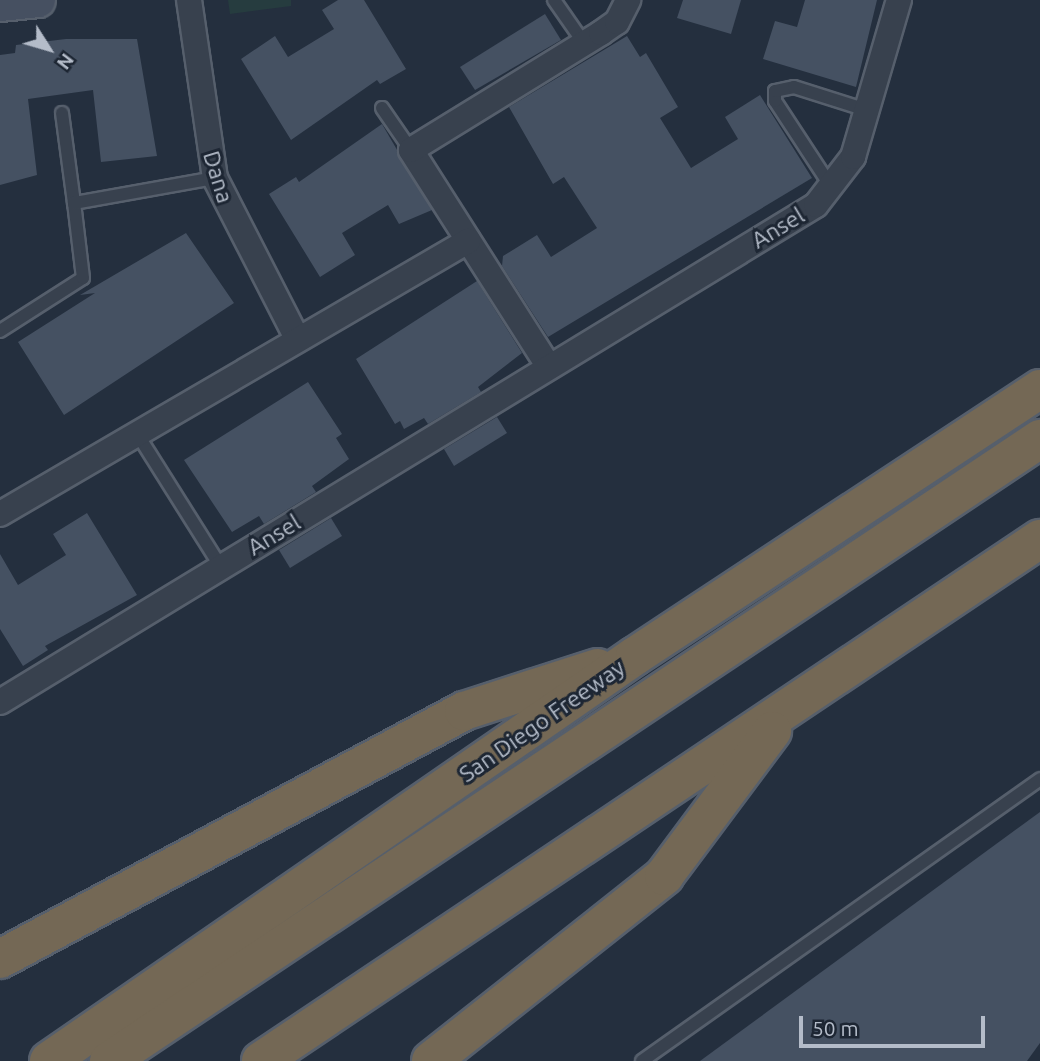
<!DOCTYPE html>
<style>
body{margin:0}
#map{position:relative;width:1040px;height:1061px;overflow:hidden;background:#242f3e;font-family:Ubuntu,sans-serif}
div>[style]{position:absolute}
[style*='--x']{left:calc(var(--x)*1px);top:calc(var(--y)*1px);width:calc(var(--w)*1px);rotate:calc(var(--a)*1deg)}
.green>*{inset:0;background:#263c3f}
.building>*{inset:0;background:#455162}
.roads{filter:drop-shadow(2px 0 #565f6c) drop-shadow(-2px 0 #565f6c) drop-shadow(0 2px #565f6c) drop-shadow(0 -2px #565f6c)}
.lane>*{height:12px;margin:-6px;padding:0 6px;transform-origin:6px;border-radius:6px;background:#38414e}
.street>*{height:24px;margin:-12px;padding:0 12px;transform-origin:12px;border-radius:12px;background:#38414e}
.secondary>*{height:33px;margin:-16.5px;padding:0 16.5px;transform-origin:16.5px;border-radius:16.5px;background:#465061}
.highway>*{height:38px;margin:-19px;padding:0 19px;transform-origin:19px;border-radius:19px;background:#746855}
span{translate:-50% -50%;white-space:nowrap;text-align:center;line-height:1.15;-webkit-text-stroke:6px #1d2633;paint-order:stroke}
.street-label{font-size:23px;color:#b4bcc9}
.north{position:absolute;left:14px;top:14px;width:70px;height:70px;-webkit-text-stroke:5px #1d2633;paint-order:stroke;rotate:127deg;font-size:19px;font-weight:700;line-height:28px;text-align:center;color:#b4bcc9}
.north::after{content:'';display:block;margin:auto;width:24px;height:32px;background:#b4bcc9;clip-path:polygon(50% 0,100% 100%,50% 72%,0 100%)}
.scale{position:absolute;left:799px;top:1016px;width:186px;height:32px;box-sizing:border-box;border:4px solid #b4bcc9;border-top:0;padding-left:9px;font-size:21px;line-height:24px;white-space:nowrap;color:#b4bcc9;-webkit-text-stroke:5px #1d2633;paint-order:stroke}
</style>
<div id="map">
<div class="green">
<i style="clip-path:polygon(228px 0,291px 0,291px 6px,230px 14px)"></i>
</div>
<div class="building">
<i style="clip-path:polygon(338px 0,364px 0,406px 69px,380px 84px,377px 80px,291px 140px,241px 59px,275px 36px,288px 57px,334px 29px,322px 10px)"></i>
<i style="clip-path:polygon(683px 0,741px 0,731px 34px,677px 18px)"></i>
<i style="clip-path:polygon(805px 0,877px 0,856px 87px,763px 59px,775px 21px,797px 27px)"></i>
<i style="clip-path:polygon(545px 14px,561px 40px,475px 90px,460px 67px)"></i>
<i style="clip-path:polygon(627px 36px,640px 57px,646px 53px,678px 107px,660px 118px,691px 168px,738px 139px,725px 117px,760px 95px,812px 178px,548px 337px,502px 266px,503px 256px,537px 235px,551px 257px,597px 228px,564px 177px,553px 184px,509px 107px)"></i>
<i style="clip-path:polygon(66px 39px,137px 39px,157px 156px,101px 162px,93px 90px,28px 99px,37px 175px,0 185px,0 55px,15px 53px,16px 45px)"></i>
<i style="clip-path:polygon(382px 124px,432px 210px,399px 224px,388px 205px,342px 233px,355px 255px,320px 277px,269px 194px,296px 177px,299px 182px)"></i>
<i style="clip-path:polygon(186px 233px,234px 303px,64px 415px,18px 342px,95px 293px,80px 295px)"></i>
<i style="clip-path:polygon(477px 281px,522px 353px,478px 387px,481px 392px,428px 424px,424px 418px,404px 429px,400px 421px,395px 424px,356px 359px)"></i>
<i style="clip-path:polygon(308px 382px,342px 434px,336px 438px,349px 459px,312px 486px,316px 492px,264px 524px,259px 516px,232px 532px,184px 460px)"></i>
<i style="clip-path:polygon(497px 417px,507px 433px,454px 466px,444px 449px)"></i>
<i style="clip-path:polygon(87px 513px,137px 595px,45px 646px,48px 650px,23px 666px,0 629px,0 554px,18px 585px,66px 555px,53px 534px)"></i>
<i style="clip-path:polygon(331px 518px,342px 536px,290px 568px,279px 550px)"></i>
<i style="clip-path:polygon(1040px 812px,1040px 1043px,1027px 1061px,700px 1061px)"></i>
</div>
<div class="roads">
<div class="lane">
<i style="--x:554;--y:0;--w:52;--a:55.1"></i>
<i style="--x:382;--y:108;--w:51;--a:55.4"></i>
<i style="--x:62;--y:113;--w:91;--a:82.4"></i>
<i style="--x:832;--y:188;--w:104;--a:-123.2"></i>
<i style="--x:775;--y:101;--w:10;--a:-90"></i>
<i style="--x:775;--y:91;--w:19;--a:-12"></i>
<i style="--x:794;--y:87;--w:77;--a:17.5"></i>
<i style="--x:0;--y:331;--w:98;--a:-32.6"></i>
<i style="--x:83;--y:278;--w:76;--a:-96.8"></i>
<i style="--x:74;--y:203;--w:143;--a:-10.1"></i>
<i style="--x:136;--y:432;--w:160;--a:57.8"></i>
<i style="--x:642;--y:1061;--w:488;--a:-35.3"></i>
</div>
<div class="street">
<i style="--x:189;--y:0;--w:180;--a:81.7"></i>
<i style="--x:215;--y:178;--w:180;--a:62.9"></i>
<i style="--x:549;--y:367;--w:257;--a:-122.5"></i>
<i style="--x:411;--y:150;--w:223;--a:-31.6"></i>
<i style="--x:601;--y:33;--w:19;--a:-35"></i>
<i style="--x:617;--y:22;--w:25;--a:-63"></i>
<i style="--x:0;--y:514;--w:542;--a:-30.26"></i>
<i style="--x:0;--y:702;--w:955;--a:-31.34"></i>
<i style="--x:816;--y:205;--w:61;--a:-52.4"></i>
<i style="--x:853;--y:157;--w:164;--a:-73.7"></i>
</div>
<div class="secondary">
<i style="--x:0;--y:4;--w:38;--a:-6"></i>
</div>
<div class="highway">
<i style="--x:0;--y:959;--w:526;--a:-28.12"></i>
<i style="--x:464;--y:711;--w:140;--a:-17.9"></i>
<i style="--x:49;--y:1061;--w:712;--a:-34.65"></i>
<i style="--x:635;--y:656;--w:485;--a:-33.4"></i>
<i style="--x:109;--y:1061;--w:1120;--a:-33.75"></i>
<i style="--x:261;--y:1061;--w:938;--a:-33.83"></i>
<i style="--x:431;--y:1061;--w:298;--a:-38.4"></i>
<i style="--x:664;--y:876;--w:181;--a:-53.3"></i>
</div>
</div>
<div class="street-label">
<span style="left:218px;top:177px;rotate:73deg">Dana</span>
<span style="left:778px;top:228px;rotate:-31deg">Ansel</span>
<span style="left:274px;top:535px;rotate:-31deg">Ansel</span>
<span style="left:542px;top:721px;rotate:-35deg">San Diego Freeway</span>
</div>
<div class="north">N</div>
<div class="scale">50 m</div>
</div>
